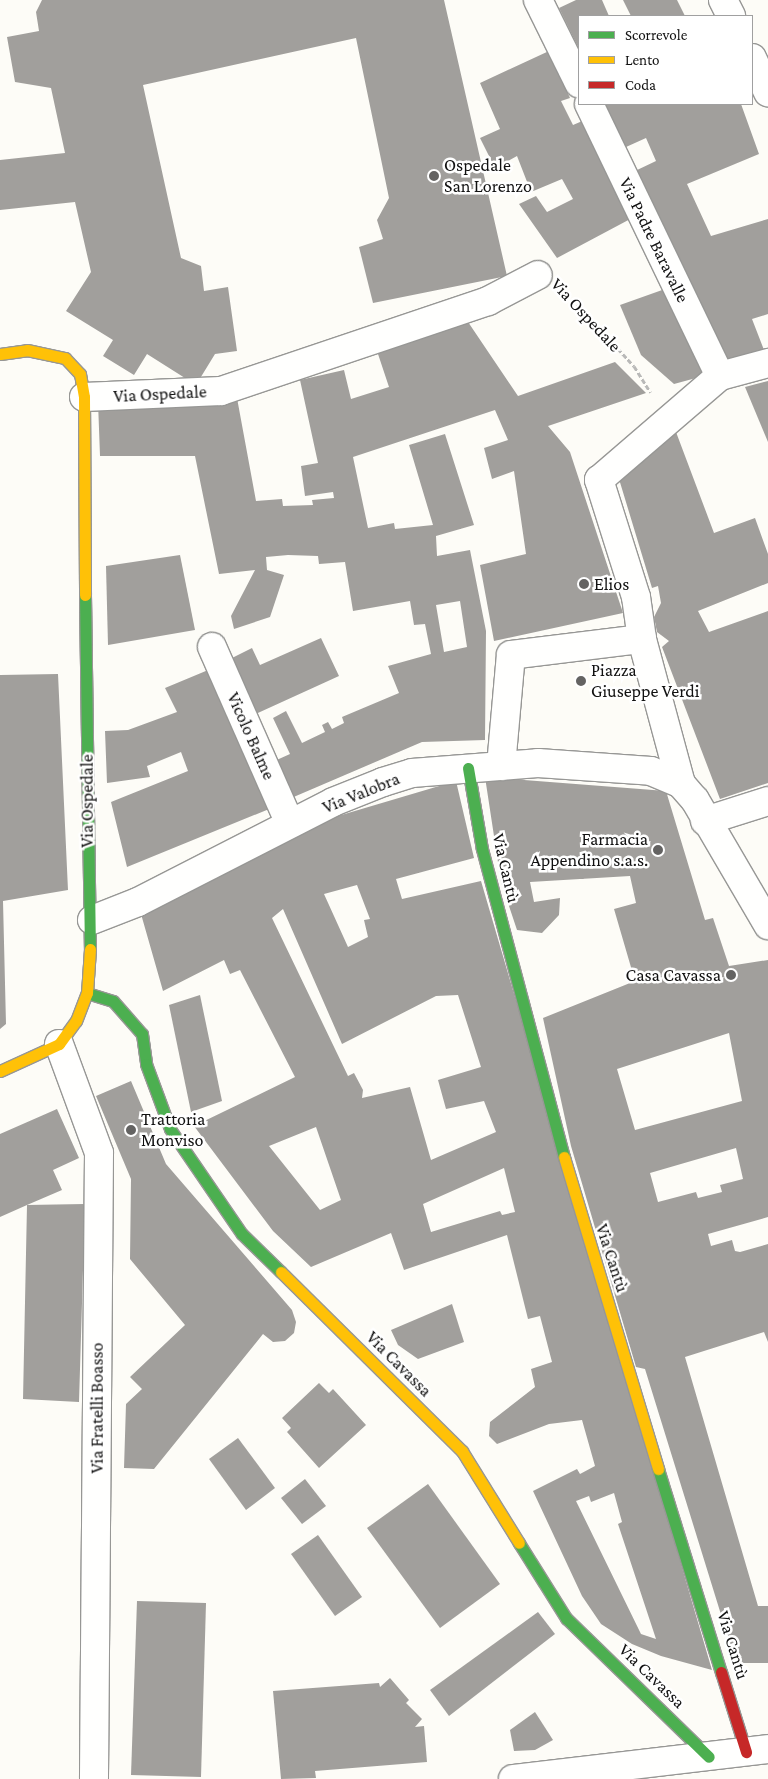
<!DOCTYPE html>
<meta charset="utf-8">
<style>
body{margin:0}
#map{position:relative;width:768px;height:1779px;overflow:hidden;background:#fdfcf7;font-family:"Crimson Pro",serif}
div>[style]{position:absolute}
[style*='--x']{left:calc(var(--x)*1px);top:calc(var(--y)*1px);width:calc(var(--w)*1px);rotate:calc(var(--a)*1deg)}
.building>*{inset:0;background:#a19f9c}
.path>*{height:3px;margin-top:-1.5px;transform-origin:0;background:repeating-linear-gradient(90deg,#b9b9b8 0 5px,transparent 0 7.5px)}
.roads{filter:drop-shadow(1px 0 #979795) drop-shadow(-1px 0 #979795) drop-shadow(0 1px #979795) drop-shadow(0 -1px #979795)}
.street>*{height:28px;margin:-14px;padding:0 14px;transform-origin:14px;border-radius:14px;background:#fffffe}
.fast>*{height:11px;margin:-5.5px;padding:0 5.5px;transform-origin:5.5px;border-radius:5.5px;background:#4caf50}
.slow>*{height:11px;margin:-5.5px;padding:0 5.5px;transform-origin:5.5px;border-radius:5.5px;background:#ffc107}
.jam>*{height:11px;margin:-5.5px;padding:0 5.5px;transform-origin:5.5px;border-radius:5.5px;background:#c62828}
.dots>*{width:14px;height:14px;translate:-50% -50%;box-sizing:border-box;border:2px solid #fff;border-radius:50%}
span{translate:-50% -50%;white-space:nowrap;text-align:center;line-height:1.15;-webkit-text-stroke:5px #fff;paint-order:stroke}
.poi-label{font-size:18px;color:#111}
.left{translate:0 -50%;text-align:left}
.right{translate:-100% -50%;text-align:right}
.street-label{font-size:18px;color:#111}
.legend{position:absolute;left:578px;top:15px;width:175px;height:90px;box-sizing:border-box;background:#fff;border:1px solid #a0a0a0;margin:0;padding:6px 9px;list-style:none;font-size:15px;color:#111}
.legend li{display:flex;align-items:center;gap:10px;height:25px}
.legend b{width:25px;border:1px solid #a0a0a0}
</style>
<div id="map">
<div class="building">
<i style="clip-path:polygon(42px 0,444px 0,507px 276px,373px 303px,359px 247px,383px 239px,377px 220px,389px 198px,356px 38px,143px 85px,181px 258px,201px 266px,204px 291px,228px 287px,237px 351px,215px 354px,196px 385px,147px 354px,134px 375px,103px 356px,113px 340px,66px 311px,91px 272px,75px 202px,0 210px,0 160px,65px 153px,51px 88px,15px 82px,7px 37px,39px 31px,36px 12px)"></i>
<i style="clip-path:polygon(576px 0,602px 0,609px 16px,579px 16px,579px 49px,559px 8px)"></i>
<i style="clip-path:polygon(623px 0,677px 0,685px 16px,631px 16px)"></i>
<i style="clip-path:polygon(549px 51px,570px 98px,561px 101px,573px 125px,587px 119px,634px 217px,557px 258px,519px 204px,536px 196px,547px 212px,573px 199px,562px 179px,531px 192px,517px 156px,495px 168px,480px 138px,500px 129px,480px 83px)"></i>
<i style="clip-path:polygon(605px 104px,741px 104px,759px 154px,687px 184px,711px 236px,768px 219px,768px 314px,752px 319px,764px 350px,728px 359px,635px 171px,656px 161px,646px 138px,626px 147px)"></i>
<i style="clip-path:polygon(665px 289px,707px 375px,674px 384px,641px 355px,620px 305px)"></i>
<i style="clip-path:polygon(evenodd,464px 316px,518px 396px,615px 362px,646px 393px,548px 426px,570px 452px,623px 613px,494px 641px,480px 565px,526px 554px,514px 471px,492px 479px,484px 448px,508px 440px,495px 410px,353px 457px,368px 528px,394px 523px,395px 529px,433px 525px,409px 445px,445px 434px,474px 525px,436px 536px,437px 556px,470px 550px,486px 631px,485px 740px,422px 742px,289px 799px,270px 763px,290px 754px,273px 718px,286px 711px,302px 743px,325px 732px,322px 725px,328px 722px,332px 729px,344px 723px,342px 717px,399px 693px,388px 666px,431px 654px,425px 624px,414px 625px,410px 601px,353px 611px,345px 562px,319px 564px,318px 556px,288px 555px,266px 557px,267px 570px,284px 575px,270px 617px,234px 629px,231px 616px,255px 570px,219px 574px,195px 456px,100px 456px,98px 402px,237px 398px,256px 501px,282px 499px,283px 506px,313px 505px,312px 500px,334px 498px,333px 492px,305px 496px,301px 466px,318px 463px,300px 380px,344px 370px,351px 399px,389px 387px,376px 348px,464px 316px,460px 601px,467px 647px,444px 652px,436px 605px,460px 601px)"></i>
<i style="clip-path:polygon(768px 381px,768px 442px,745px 387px)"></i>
<i style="clip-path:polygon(676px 432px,714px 533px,755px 518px,768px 554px,768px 583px,698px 611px,709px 632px,768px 611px,768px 783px,720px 799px,662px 647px,669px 641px,657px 632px,654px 617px,661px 603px,658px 586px,652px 588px,619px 479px)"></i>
<i style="clip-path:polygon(180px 555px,195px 630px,108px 645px,106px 566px)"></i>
<i style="clip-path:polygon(321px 638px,339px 676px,247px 718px,228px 660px,252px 648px,260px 665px)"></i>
<i style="clip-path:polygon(213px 668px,274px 807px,127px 867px,111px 802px,188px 771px,181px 752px,147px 766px,150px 777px,107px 783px,105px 731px,128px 730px,177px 712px,165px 688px)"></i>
<i style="clip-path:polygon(58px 674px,68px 890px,3px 901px,6px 1024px,0 1029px,0 675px)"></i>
<i style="clip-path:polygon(evenodd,485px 777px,666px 791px,705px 920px,713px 918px,729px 966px,768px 960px,768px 1217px,708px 1234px,711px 1246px,732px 1240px,735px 1251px,740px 1252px,768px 1244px,768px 1342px,764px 1332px,685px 1357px,758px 1606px,768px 1606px,768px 1663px,736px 1663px,645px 1369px,636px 1367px,571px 1146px,543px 1018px,635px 981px,614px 909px,636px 903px,630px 876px,530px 882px,534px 902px,560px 898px,559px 915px,542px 933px,517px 930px,501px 882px,485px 777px,729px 1033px,742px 1101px,635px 1130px,617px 1069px,729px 1033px,485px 777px,736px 1148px,743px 1179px,720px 1185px,722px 1192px,698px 1198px,696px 1192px,658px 1202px,650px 1173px,736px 1148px)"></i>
<i style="clip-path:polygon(evenodd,456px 781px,474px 858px,396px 879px,402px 899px,481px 881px,712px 1670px,661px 1656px,632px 1644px,601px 1624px,582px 1596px,533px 1491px,577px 1469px,580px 1474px,595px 1466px,582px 1420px,549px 1424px,497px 1444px,489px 1436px,490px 1422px,535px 1387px,531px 1369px,552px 1362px,540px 1316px,528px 1319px,507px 1235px,404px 1270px,391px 1233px,311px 1267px,273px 1231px,194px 1126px,295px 1077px,240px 970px,230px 974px,224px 960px,163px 991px,141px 914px,338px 816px,456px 781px,357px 885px,370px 919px,364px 920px,368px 937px,348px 947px,324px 894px,357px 885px,456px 781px,283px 909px,342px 1044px,436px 996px,458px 995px,481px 1067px,438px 1080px,446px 1109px,484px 1101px,496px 1132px,431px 1160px,410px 1087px,362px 1098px,363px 1090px,354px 1073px,348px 1076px,272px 918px,283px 909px,456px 781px,316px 1127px,341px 1200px,320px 1210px,269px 1146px,316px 1127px,456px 781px,504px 1168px,515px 1212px,502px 1215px,500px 1211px,431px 1232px,423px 1204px,504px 1168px,456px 781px,614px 1493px,622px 1522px,618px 1524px,656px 1639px,641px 1634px,576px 1501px,589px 1496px,591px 1502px,614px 1493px)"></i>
<i style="clip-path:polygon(200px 995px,222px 1101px,191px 1112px,169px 1005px)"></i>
<i style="clip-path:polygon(131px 1081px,166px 1164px,292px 1310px,296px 1322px,294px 1333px,285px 1341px,273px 1342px,263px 1334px,154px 1469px,124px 1468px,126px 1404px,142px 1389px,130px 1377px,185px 1325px,130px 1259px,131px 1179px,96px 1096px)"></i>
<i style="clip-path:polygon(57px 1109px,79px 1158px,53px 1170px,62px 1190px,27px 1205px,85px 1204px,79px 1402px,23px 1399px,27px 1205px,0 1217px,0 1134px)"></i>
<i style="clip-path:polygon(452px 1304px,464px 1342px,418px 1359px,398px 1345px,391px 1330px)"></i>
<i style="clip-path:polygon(319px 1383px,329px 1393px,333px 1389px,366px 1425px,319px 1468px,287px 1432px,291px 1428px,282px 1418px)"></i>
<i style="clip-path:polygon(238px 1438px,275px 1488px,246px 1510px,209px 1459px)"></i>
<i style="clip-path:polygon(305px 1479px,326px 1506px,302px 1524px,281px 1498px)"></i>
<i style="clip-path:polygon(428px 1484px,500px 1584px,440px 1628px,367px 1528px)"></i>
<i style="clip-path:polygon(318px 1535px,362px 1597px,335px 1616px,291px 1554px)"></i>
<i style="clip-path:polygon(137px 1601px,206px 1603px,201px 1777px,131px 1775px)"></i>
<i style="clip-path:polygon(538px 1612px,555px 1634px,449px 1716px,430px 1690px)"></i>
<i style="clip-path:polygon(390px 1678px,409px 1700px,406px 1703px,422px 1719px,415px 1727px,424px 1726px,427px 1762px,315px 1771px,316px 1778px,281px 1779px,273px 1691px,379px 1683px,380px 1687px)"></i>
<i style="clip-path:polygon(535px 1712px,553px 1740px,535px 1750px,514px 1751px,510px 1730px)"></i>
</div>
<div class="path">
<i style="--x:567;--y:293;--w:99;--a:47.5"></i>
<i style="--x:634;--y:366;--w:31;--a:58"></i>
</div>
<div class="roads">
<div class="street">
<i style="--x:538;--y:0;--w:93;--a:63.7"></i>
<i style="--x:723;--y:0;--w:18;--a:63"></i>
<i style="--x:752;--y:58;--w:38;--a:65"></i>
<i style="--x:589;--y:104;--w:302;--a:64.3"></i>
<i style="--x:84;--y:397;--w:137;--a:-2.5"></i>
<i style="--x:221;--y:391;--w:282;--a:-18.6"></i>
<i style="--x:488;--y:301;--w:56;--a:-27.5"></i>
<i style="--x:212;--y:647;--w:193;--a:66.2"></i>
<i style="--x:501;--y:766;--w:111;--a:-84.9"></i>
<i style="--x:511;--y:655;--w:132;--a:-7"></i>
<i style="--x:681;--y:784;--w:150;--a:-105.1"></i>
<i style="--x:642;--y:639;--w:42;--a:-98.1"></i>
<i style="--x:636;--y:597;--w:123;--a:-107.5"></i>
<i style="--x:599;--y:480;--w:160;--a:-40.7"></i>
<i style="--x:720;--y:376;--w:50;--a:-15.2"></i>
<i style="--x:705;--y:821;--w:66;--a:-17.6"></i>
<i style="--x:92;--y:920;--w:49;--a:-21.4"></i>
<i style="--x:138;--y:902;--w:219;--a:-27.1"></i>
<i style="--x:333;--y:802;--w:54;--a:-21.8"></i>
<i style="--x:383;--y:782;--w:30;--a:-17"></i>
<i style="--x:412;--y:773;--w:126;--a:-4.5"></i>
<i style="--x:538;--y:763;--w:113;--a:4"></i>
<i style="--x:651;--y:771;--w:33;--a:23"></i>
<i style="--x:681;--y:784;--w:21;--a:49"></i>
<i style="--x:695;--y:800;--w:145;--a:59.7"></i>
<i style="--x:59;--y:1044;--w:116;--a:69.8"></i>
<i style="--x:99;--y:1153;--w:626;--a:90.46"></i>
<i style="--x:513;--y:1779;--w:257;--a:-6.7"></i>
</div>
<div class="fast">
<i style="--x:85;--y:595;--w:354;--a:89.2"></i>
<i style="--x:468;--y:768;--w:82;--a:80.2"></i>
<i style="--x:482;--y:849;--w:319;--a:75.1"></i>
<i style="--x:87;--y:993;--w:27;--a:17"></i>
<i style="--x:113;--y:1001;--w:44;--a:48.7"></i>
<i style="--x:142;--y:1034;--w:30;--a:82"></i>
<i style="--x:146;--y:1064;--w:69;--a:69.7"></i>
<i style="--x:170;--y:1129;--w:127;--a:55.6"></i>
<i style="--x:242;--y:1234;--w:54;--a:44.3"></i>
<i style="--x:658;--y:1469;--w:213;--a:72.8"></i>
<i style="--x:519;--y:1543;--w:89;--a:57.9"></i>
<i style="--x:566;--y:1618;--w:199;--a:44.2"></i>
</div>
<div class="slow">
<i style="--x:0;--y:354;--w:27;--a:-8"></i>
<i style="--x:27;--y:350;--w:39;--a:12"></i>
<i style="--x:65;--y:358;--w:22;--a:47"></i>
<i style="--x:80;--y:374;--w:23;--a:80"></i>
<i style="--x:84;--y:397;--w:198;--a:89.7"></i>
<i style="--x:0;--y:1071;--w:65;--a:-24.6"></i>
<i style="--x:59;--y:1044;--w:29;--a:-54"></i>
<i style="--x:76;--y:1021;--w:30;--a:-69"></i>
<i style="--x:87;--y:993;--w:44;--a:-86.1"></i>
<i style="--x:564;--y:1157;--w:326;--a:73.2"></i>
<i style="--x:281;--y:1272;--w:255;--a:44.7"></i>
<i style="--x:462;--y:1451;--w:108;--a:58.2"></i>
</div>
<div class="jam">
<i style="--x:721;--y:1672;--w:84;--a:72.6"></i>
</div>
</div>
<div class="dots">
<i style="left:434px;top:176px;background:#646362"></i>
<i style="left:584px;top:584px;background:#646362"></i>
<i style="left:581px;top:681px;background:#646362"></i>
<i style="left:658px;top:850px;background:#646362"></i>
<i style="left:731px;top:975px;background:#646362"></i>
<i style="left:131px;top:1130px;background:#646362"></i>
</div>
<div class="poi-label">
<span class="left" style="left:444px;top:176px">Ospedale<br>San Lorenzo</span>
<span class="left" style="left:594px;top:584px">Elios</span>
<span class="left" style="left:591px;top:681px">Piazza<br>Giuseppe Verdi</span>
<span class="right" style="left:648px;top:850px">Farmacia<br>Appendino s.a.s.</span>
<span class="right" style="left:721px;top:975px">Casa Cavassa</span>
<span class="left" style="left:141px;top:1130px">Trattoria<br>Monviso</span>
</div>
<div class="street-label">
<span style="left:654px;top:240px;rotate:64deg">Via Padre Baravalle</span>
<span style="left:586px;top:315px;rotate:47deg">Via Ospedale</span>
<span style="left:160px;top:394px;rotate:-3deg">Via Ospedale</span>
<span style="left:251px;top:736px;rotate:66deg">Vicolo Balme</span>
<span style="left:361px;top:793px;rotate:-22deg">Via Valobra</span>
<span style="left:87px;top:801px;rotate:-90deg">Via Ospedale</span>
<span style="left:506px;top:868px;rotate:77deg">Via Cantù</span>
<span style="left:612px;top:1258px;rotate:72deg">Via Cantù</span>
<span style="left:399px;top:1364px;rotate:45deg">Via Cavassa</span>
<span style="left:97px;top:1408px;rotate:-90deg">Via Fratelli Boasso</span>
<span style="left:733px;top:1645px;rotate:73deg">Via Cantù</span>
<span style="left:652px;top:1676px;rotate:44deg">Via Cavassa</span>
</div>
<ul class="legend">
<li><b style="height:6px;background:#4caf50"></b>Scorrevole</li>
<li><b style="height:6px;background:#ffc107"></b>Lento</li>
<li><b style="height:6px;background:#c62828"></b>Coda</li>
</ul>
</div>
